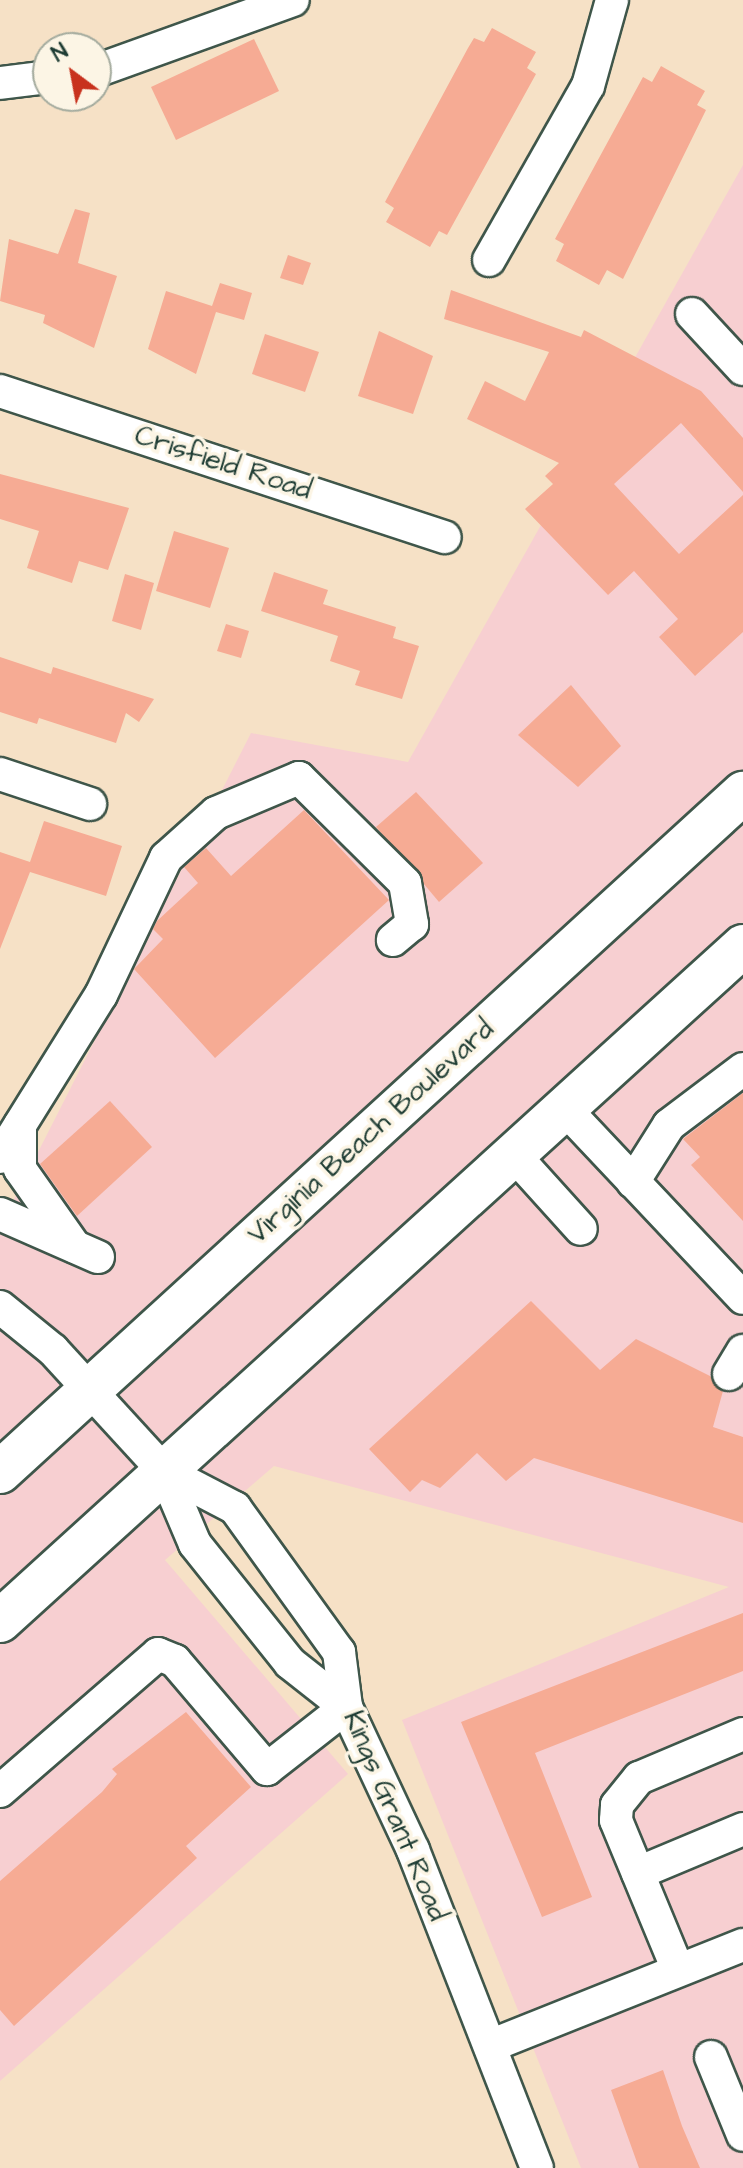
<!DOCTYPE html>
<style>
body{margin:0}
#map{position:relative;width:743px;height:2168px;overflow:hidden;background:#f6e1c6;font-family:"Architects Daughter",sans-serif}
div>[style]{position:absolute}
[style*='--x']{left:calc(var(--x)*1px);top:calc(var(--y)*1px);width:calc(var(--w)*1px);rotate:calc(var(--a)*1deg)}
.built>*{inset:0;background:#f7cfd1}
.building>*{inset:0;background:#f6ab94}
.roads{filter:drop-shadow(2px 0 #3f564a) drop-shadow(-2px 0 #3f564a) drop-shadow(0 2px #3f564a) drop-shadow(0 -2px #3f564a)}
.minor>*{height:32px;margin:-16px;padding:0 16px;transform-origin:16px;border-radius:16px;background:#fff}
.major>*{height:42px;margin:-21px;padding:0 21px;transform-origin:21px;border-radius:21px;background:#fff}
span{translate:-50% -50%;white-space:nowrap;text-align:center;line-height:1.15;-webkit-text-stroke:7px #fcf5e5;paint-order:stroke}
.street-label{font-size:28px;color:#1f3d34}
.north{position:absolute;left:32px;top:32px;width:80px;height:80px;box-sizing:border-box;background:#fcf5e5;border:2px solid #a4ab9e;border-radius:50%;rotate:328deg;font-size:22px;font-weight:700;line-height:32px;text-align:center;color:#1f3d34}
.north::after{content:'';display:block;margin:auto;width:28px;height:36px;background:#c8321e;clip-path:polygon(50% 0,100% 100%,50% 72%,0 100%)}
</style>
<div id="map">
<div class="built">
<i style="clip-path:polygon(743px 165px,743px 2168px,581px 2168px,402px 1720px,729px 1587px,274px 1466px,165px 1560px,348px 1774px,0 2081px,0 1227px,251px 733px,408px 762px)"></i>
</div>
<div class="building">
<i style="clip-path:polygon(492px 28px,536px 52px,527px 68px,536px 74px,447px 235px,439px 231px,430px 247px,386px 222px,394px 208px,385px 202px,468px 48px,474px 38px,484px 42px)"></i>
<i style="clip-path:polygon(254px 39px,279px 91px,176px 140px,151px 87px)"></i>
<i style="clip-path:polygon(661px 66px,705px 91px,697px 105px,706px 110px,623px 279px,607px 270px,599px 285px,556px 261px,564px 244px,555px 239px,643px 77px,652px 82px)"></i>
<i style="clip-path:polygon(75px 209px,90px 213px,78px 263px,117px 276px,94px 348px,43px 323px,45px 315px,0 301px,9px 239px,58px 254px)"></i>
<i style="clip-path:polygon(288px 255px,311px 263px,303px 285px,280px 278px)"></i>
<i style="clip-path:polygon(220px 283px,252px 293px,244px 320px,216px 312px,196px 374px,148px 349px,166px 291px,212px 306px)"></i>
<i style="clip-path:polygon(451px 290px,581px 337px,584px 330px,701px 391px,743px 438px,743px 492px,681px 423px,614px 484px,679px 554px,743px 495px,743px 632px,695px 676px,659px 637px,678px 619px,634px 571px,608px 595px,525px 509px,553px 484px,545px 476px,559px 463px,467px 419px,485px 381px,525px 401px,549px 352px,444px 319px)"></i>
<i style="clip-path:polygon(379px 331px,433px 356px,413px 414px,358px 396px)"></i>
<i style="clip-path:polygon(265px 334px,319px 352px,305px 392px,252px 374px)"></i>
<i style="clip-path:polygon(0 474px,129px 508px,108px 570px,79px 561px,72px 583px,27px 568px,39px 531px,0 519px)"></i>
<i style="clip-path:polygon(174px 531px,229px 548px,210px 608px,156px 591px)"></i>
<i style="clip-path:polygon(274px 572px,328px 590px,323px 604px,396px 627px,393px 638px,419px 646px,402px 699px,355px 685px,360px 671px,330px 661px,338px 636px,261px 611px)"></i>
<i style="clip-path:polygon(125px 574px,154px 583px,141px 630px,112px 621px)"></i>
<i style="clip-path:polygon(226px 624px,249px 631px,241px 658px,217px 651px)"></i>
<i style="clip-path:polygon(0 657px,51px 674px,53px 667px,154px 699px,139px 722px,126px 713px,116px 743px,39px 718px,37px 724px,0 712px)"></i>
<i style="clip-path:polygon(571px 685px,621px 746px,578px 787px,518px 735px)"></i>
<i style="clip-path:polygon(416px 792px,483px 863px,439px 902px,376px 827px)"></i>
<i style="clip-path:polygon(304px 810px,389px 900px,215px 1058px,134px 969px,163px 939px,153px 929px,157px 921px,198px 883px,184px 867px,206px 848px,231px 876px)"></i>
<i style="clip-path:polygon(44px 821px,122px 846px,106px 896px,30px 872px,0 949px,0 852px,30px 862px)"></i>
<i style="clip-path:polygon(743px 1093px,743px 1221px,691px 1165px,700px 1157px,683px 1139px)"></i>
<i style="clip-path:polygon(110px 1101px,152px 1147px,77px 1216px,40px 1164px)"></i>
<i style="clip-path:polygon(531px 1301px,600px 1370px,636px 1339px,710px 1376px,723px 1391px,713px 1427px,743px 1437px,743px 1523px,534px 1458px,506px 1481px,477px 1453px,440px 1488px,422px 1480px,410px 1492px,369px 1449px)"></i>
<i style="clip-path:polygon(743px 1613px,743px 1671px,535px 1753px,592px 1897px,542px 1917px,461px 1722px)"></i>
<i style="clip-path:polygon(186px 1712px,251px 1787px,186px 1846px,197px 1858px,14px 2026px,0 2010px,0 1881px,102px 1792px,117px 1774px,112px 1769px)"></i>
<i style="clip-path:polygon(663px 2070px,682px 2126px,700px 2168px,639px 2168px,611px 2090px)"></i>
</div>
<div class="roads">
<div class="minor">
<i style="--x:96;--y:71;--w:209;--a:-19.8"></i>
<i style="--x:0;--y:83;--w:48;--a:-7.1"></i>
<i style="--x:489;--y:260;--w:200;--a:-60.4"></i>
<i style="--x:588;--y:86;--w:89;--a:-74.4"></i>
<i style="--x:692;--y:314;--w:75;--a:47.2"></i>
<i style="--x:0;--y:391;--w:468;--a:18.2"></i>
<i style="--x:0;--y:774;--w:95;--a:18.4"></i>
<i style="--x:566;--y:1110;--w:258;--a:46.7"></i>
<i style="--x:20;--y:1125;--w:44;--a:90"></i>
<i style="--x:20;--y:1169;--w:95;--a:54.8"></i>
<i style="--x:515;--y:1156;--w:98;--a:47.9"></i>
<i style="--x:0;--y:1157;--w:191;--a:-58.1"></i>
<i style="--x:101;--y:995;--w:152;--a:-64.6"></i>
<i style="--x:166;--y:858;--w:67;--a:-42"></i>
<i style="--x:216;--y:813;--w:90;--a:-22.9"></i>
<i style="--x:299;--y:778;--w:149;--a:44.7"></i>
<i style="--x:405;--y:883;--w:42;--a:80.3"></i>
<i style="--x:412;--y:924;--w:25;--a:140"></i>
<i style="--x:633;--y:1182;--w:67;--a:-57.7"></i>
<i style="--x:669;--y:1125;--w:93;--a:-37.1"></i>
<i style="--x:0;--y:1214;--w:107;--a:23.7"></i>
<i style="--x:0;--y:1307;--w:68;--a:39.1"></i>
<i style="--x:53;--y:1350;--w:164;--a:47.5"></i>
<i style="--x:164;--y:1471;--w:80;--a:27.5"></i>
<i style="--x:235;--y:1508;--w:178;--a:54.2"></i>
<i style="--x:339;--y:1652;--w:55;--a:82.7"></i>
<i style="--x:346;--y:1707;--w:158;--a:64.9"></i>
<i style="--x:413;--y:1850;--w:341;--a:68.7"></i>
<i style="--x:729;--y:1374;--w:27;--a:-59"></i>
<i style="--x:164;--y:1471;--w:79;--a:67"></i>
<i style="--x:195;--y:1544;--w:152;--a:51.4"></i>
<i style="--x:290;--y:1663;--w:71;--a:38.2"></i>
<i style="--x:0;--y:1791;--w:209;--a:-40.9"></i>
<i style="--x:158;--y:1654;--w:18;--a:22"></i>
<i style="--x:175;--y:1661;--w:142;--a:49.6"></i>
<i style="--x:267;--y:1769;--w:100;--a:-38.1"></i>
<i style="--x:638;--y:1873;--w:114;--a:-22.7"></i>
<i style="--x:678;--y:1970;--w:162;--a:-112.5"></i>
<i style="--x:616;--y:1820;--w:15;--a:-86"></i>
<i style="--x:617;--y:1805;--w:35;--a:-51"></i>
<i style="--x:639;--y:1778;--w:113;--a:-22.9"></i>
<i style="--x:490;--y:2046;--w:272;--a:-21.8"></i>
<i style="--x:711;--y:2057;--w:84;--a:67.7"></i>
</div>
<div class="major">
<i style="--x:0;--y:1472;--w:1007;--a:-42.42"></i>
<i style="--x:0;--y:1621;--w:1004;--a:-42.25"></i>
</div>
</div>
<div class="street-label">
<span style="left:223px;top:463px;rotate:18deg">Crisfield Road</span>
<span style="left:371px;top:1132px;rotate:-42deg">Virginia Beach Boulevard</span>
<span style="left:395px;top:1816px;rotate:67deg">Kings Grant Road</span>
</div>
<div class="north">N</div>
</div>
